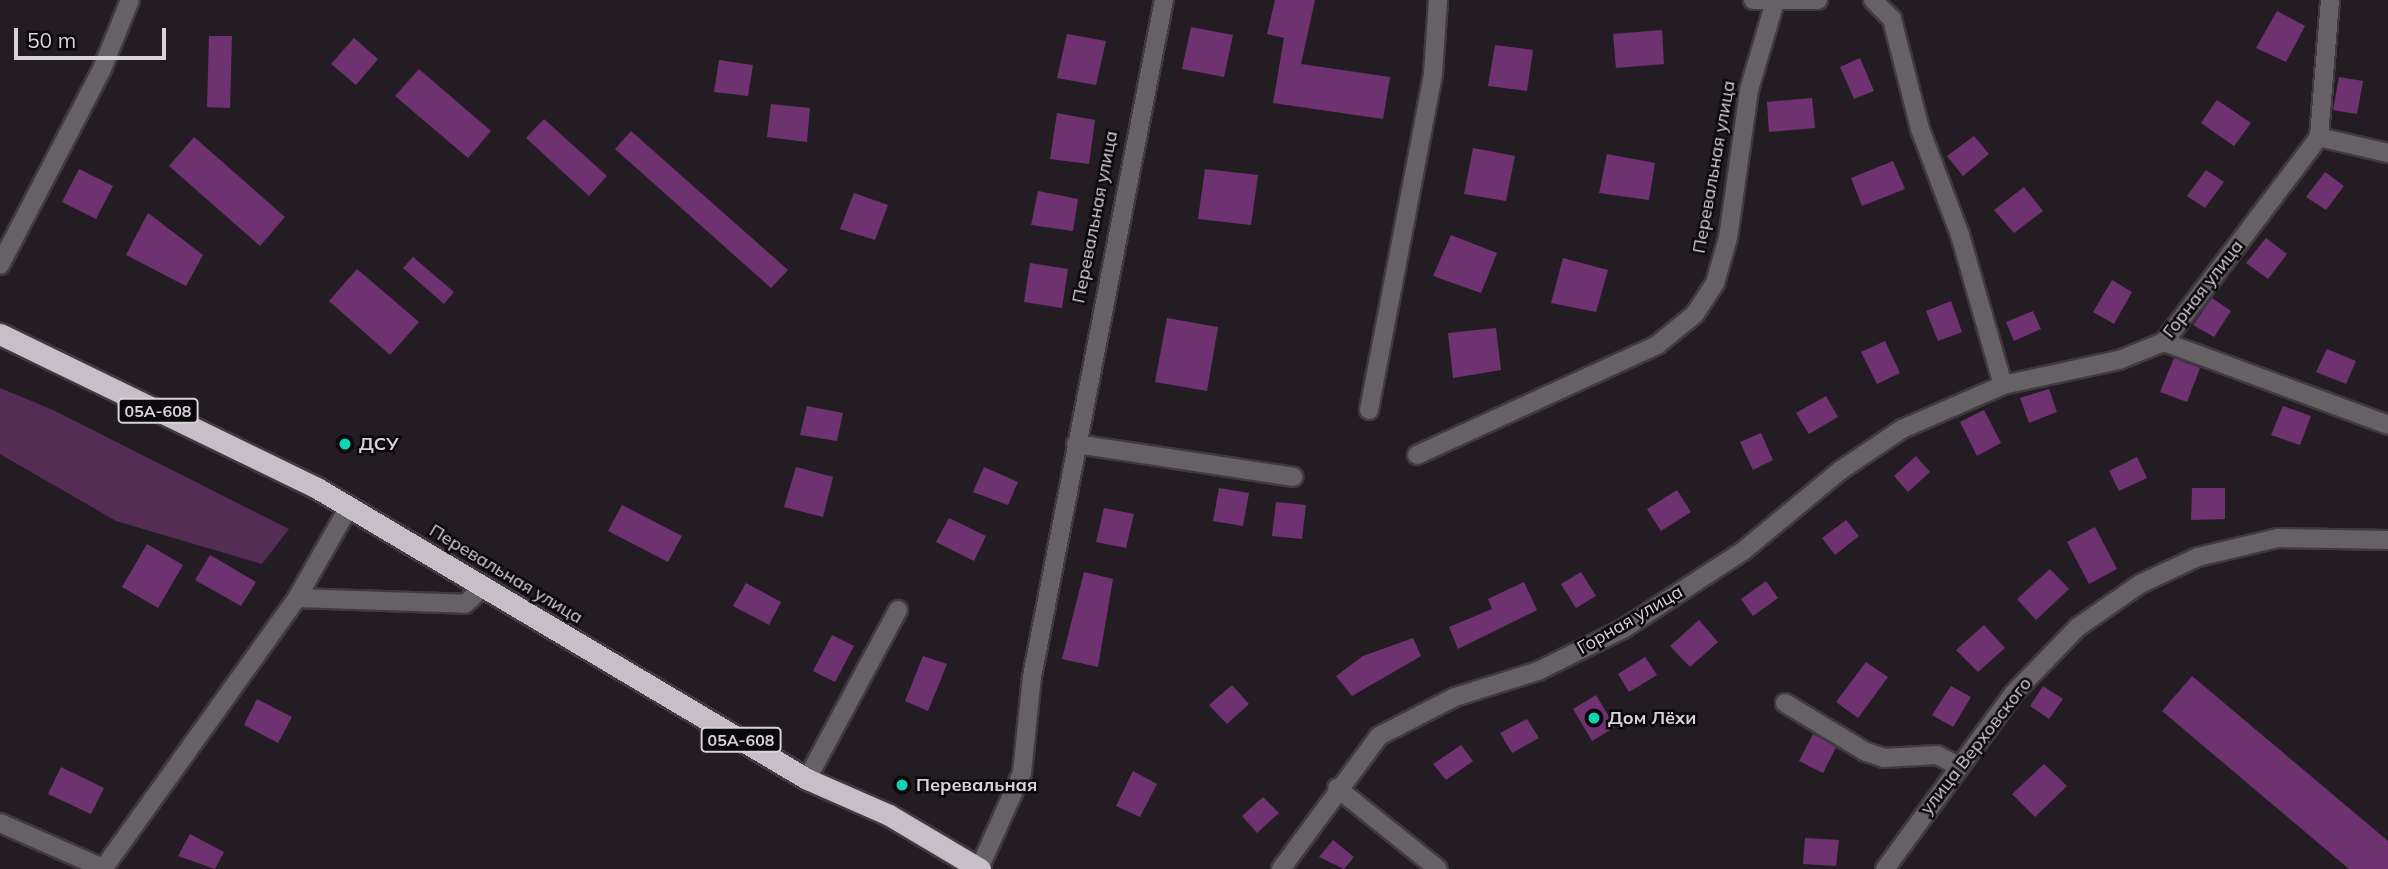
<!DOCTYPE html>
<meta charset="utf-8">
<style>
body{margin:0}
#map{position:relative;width:2388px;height:869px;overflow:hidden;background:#231d23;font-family:Mulish,sans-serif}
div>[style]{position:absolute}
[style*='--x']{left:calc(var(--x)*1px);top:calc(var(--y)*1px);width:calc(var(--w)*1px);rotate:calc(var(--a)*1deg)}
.green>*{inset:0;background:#542d55}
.building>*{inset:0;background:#6f3271}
.roads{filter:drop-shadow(2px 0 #403a40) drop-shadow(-2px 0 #403a40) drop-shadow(0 2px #403a40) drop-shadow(0 -2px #403a40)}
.minor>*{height:18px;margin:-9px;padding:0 9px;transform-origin:9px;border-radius:9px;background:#656164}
.highway>*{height:21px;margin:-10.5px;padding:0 10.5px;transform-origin:10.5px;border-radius:10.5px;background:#c7bfc7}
.dots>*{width:19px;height:19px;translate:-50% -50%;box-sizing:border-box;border:4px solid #0b080b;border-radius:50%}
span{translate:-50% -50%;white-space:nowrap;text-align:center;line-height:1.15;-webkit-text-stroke:5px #0b080b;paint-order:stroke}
.shield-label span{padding:2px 5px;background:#0b080b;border:2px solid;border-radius:5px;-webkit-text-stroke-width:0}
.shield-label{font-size:16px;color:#d7d3d7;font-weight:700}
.street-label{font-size:18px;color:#d7d3d7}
.poi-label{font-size:18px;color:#d7d3d7;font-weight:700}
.left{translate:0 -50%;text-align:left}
.scale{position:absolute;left:14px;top:28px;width:152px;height:32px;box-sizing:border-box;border:4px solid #d7d3d7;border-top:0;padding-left:9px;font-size:21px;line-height:24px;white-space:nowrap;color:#d7d3d7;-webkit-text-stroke:5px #0b080b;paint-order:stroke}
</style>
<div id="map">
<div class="green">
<i style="clip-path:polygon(0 388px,53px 410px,289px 529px,262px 564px,116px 521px,0 454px)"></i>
</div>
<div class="building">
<i style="clip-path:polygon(1275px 0,1315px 0,1301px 64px,1390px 77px,1383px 119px,1273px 103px,1284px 38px,1267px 34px)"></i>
<i style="clip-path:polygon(2277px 11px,2305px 26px,2286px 62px,2256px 48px)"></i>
<i style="clip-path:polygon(1191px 27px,1233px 35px,1224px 77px,1182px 69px)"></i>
<i style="clip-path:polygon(1662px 30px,1664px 64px,1616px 68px,1613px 34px)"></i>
<i style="clip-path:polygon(1067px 34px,1106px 41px,1096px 85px,1057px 78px)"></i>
<i style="clip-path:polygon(209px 36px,232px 36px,230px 108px,207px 107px)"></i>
<i style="clip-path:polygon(354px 38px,378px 59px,356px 85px,331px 64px)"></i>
<i style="clip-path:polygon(1495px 45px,1533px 50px,1527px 91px,1488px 86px)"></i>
<i style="clip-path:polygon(1860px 58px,1874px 91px,1854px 99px,1840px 67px)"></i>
<i style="clip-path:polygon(719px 60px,753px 65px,748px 96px,714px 92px)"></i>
<i style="clip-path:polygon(419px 69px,491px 131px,468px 158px,395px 96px)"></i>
<i style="clip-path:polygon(2339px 77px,2363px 81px,2357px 114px,2333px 110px)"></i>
<i style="clip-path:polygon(1812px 98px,1815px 128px,1769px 132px,1767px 102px)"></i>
<i style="clip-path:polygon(2217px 100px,2251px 123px,2234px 146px,2201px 123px)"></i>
<i style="clip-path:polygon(771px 104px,810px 108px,807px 142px,767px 137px)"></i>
<i style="clip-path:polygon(1057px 113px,1095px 120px,1089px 164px,1050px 159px)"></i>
<i style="clip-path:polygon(544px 119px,607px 176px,589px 196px,526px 138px)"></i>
<i style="clip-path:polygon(631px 131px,788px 270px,771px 288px,615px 149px)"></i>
<i style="clip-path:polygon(1974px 136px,1989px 154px,1963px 176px,1947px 156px)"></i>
<i style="clip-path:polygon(194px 137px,285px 217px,260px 246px,169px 166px)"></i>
<i style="clip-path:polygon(1473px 148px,1515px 156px,1506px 201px,1464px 194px)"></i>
<i style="clip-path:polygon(1607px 154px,1655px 163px,1649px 200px,1599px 193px)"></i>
<i style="clip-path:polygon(1893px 161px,1905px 189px,1862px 206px,1851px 178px)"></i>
<i style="clip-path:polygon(79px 169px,113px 186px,96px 219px,62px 202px)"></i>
<i style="clip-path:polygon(1205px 169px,1258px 175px,1251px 225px,1198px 219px)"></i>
<i style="clip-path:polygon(2206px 170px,2224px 182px,2205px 208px,2187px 196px)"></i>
<i style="clip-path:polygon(2325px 172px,2344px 186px,2326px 210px,2306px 197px)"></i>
<i style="clip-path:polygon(2024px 187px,2043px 211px,2014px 233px,1994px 210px)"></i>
<i style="clip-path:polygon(1038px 191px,1078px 199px,1073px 231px,1031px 225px)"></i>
<i style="clip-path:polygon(854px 193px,888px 205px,875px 240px,840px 229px)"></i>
<i style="clip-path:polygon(148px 213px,203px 255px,186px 286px,126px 255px)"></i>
<i style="clip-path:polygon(1451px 235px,1497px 253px,1481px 293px,1433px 276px)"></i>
<i style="clip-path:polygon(2266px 238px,2287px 254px,2268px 279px,2246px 263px)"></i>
<i style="clip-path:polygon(413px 257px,454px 292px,444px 304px,403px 268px)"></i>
<i style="clip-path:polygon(1563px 258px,1608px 270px,1596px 312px,1551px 303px)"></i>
<i style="clip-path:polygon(1030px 263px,1068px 269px,1062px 308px,1024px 302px)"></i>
<i style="clip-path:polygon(357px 269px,419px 322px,390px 355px,329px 301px)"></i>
<i style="clip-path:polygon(2112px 280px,2132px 292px,2114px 324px,2093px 312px)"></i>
<i style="clip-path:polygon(2212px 298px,2231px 311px,2214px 337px,2193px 325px)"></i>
<i style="clip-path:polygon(1951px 301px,1962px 332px,1938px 341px,1926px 311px)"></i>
<i style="clip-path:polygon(2033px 311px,2041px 329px,2014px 341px,2006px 322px)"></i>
<i style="clip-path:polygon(1167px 318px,1218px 327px,1207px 391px,1155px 382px)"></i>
<i style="clip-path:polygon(1496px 328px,1501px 370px,1453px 378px,1448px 333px)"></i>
<i style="clip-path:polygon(1885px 341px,1900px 373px,1877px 384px,1861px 352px)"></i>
<i style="clip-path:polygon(2327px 349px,2356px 361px,2346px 384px,2316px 372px)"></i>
<i style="clip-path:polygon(2174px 358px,2200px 368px,2187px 402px,2160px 392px)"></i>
<i style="clip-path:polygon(2049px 389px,2057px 412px,2029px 423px,2020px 398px)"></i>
<i style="clip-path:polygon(1826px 396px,1838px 417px,1809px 434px,1796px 413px)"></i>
<i style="clip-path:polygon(807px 406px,843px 413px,837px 441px,800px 435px)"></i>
<i style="clip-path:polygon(2283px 406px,2311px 416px,2300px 445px,2271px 435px)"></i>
<i style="clip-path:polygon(1984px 410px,2001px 443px,1977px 456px,1960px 422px)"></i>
<i style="clip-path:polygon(1761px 433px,1773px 460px,1753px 470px,1740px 442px)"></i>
<i style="clip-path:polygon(1916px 456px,1930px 472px,1908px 492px,1894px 476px)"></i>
<i style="clip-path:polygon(2137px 457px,2147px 478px,2119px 491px,2109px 471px)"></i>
<i style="clip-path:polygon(796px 467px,833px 477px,823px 517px,784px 507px)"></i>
<i style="clip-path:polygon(984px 467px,1018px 482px,1008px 505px,973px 492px)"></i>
<i style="clip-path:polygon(1219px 488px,1249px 493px,1243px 526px,1213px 521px)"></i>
<i style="clip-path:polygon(2192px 488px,2225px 488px,2225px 519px,2191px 520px)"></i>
<i style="clip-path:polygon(1677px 490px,1691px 512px,1661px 531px,1647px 509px)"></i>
<i style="clip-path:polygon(1276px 502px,1306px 505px,1302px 539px,1272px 536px)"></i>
<i style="clip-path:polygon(622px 505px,682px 536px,668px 562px,608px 531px)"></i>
<i style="clip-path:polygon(1104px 508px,1134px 514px,1126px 548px,1096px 542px)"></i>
<i style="clip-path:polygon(949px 518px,986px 536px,974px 561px,936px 542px)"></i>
<i style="clip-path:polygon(1846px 520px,1859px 536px,1835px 555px,1822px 538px)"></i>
<i style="clip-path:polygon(2095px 527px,2117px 569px,2089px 584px,2067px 542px)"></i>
<i style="clip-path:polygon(147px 544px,183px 565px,158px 608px,122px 587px)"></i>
<i style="clip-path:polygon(210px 555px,256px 582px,241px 606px,195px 580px)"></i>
<i style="clip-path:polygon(2050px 569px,2069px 589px,2036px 620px,2017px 599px)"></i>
<i style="clip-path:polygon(1084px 572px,1113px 579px,1098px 667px,1062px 659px)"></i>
<i style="clip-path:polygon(1581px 572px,1596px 596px,1576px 608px,1561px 584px)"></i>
<i style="clip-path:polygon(1766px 581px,1778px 598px,1753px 616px,1741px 599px)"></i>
<i style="clip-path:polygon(1524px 582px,1537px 610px,1458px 649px,1449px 627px,1492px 609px,1488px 599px)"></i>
<i style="clip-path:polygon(746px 583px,781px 602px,769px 625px,733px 606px)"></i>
<i style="clip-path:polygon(1699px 620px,1718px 642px,1690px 667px,1670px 646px)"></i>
<i style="clip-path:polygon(1984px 625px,2005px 648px,1978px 672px,1956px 650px)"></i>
<i style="clip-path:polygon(832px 635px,854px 646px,835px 682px,813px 671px)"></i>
<i style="clip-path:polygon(1413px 638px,1421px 656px,1352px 696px,1336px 676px,1363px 656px)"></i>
<i style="clip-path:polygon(923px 656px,947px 664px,928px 711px,905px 701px)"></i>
<i style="clip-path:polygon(1645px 657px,1657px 675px,1629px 692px,1618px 674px)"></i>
<i style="clip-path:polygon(1866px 662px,1888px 677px,1858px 718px,1836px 702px)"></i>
<i style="clip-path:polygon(2192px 676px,2388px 841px,2388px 869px,2349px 869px,2162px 711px)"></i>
<i style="clip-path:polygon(1232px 685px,1249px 704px,1227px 724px,1209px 705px)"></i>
<i style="clip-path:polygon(1951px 686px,1971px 697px,1953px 727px,1932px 715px)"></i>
<i style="clip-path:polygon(2043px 686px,2063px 699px,2049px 719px,2030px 706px)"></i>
<i style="clip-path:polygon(1596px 695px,1615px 727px,1592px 741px,1573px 709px)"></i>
<i style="clip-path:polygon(257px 699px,292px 717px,278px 743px,244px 725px)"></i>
<i style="clip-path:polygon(1527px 719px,1539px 738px,1512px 753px,1500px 733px)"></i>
<i style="clip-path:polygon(1813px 734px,1836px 747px,1823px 773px,1799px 761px)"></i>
<i style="clip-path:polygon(1461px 745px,1473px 761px,1446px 780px,1433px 764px)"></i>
<i style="clip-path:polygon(2044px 764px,2067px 786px,2035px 817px,2012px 794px)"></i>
<i style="clip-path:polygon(61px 767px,104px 788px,91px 814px,48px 794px)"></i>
<i style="clip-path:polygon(1133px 771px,1157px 784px,1140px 817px,1116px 806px)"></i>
<i style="clip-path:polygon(1263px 797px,1279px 813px,1257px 833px,1242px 816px)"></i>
<i style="clip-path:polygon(190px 834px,224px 852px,215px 869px,178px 856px)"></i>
<i style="clip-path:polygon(1805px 838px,1839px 840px,1836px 866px,1803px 864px)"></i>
<i style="clip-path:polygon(1333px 840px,1354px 857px,1344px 869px,1319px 857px)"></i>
</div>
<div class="roads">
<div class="minor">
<i style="--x:1753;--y:0;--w:65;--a:0"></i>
<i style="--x:1873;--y:0;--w:27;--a:45"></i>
<i style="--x:1892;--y:19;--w:114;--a:75.7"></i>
<i style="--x:1920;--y:129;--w:113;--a:69.3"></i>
<i style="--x:1960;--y:235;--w:156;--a:74"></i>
<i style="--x:2319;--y:137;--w:71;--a:13.1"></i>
<i style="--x:0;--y:265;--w:221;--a:-62.5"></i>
<i style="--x:102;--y:69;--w:74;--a:-67.9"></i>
<i style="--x:2164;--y:342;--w:239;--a:20.3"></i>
<i style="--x:1369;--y:410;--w:342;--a:-79.2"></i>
<i style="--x:1433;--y:74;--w:74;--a:-86.1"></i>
<i style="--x:1076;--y:444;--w:220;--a:8.6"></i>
<i style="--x:1417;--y:455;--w:264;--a:-24.6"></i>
<i style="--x:1657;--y:345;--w:49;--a:-39.2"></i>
<i style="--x:1695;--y:314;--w:37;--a:-57"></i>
<i style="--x:1715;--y:283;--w:47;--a:-73.9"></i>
<i style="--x:1728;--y:238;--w:149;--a:-81.9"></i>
<i style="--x:1749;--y:90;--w:89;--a:-73.6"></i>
<i style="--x:297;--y:598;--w:168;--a:2"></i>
<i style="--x:465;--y:604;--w:25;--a:-43"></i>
<i style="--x:1785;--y:703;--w:95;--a:31.2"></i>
<i style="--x:1866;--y:752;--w:19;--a:18"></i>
<i style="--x:1884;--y:758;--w:53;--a:-3.2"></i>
<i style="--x:1937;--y:755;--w:22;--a:27"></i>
<i style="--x:807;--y:779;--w:192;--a:-61.7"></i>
<i style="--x:1337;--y:788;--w:129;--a:38.7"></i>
<i style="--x:0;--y:823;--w:115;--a:23.7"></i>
<i style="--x:103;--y:869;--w:333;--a:-54.4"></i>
<i style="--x:297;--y:598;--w:105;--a:-60.3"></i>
<i style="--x:979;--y:869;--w:105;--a:-65.9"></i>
<i style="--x:1022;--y:773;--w:97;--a:-84.1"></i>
<i style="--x:1032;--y:677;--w:690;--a:-78.97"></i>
<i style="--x:1281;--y:869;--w:165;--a:-53.6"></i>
<i style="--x:1379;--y:736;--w:85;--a:-27.2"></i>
<i style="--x:1455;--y:697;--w:87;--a:-17.4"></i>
<i style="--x:1538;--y:671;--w:95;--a:-26.3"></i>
<i style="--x:1623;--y:629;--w:143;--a:-33"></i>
<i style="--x:1743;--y:551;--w:127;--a:-39.6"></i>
<i style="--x:1841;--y:470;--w:73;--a:-33.9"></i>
<i style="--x:1902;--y:429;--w:110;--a:-23.5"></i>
<i style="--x:2003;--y:385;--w:119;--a:-12.2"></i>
<i style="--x:2119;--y:360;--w:48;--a:-21.8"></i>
<i style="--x:2164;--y:342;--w:257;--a:-52.9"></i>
<i style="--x:2319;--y:137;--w:137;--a:-85.4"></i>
<i style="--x:1885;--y:869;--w:217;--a:-53.8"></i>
<i style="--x:2013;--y:694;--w:93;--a:-45.9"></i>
<i style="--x:2078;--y:627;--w:75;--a:-34.7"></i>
<i style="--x:2140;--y:584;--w:64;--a:-25"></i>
<i style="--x:2198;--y:557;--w:82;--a:-13.4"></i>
<i style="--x:2278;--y:538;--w:110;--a:1"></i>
</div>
<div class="highway">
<i style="--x:0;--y:334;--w:352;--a:25.9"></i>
<i style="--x:317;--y:488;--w:570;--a:30.71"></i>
<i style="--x:807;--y:779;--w:90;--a:23.7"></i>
<i style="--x:889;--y:815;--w:106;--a:30.7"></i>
</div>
</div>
<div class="dots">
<i style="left:345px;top:444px;background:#0fd5b4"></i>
<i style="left:1594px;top:718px;background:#0fd5b4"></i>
<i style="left:902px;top:785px;background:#0fd5b4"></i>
</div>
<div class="shield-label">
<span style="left:158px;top:411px">05А-608</span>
<span style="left:741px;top:740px">05А-608</span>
</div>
<div class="street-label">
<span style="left:1714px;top:167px;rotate:-80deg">Перевальная улица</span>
<span style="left:1095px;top:217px;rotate:-79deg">Перевальная улица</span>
<span style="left:2203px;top:289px;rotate:-52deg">Горная улица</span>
<span style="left:506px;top:574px;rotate:31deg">Перевальная улица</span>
<span style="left:1630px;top:620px;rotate:-30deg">Горная улица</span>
<span style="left:1976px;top:746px;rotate:-52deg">улица Верховского</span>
</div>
<div class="poi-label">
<span class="left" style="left:359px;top:444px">ДСУ</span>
<span class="left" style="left:1608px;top:718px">Дом Лёхи</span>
<span class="left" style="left:916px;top:785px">Перевальная</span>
</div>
<div class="scale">50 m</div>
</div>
